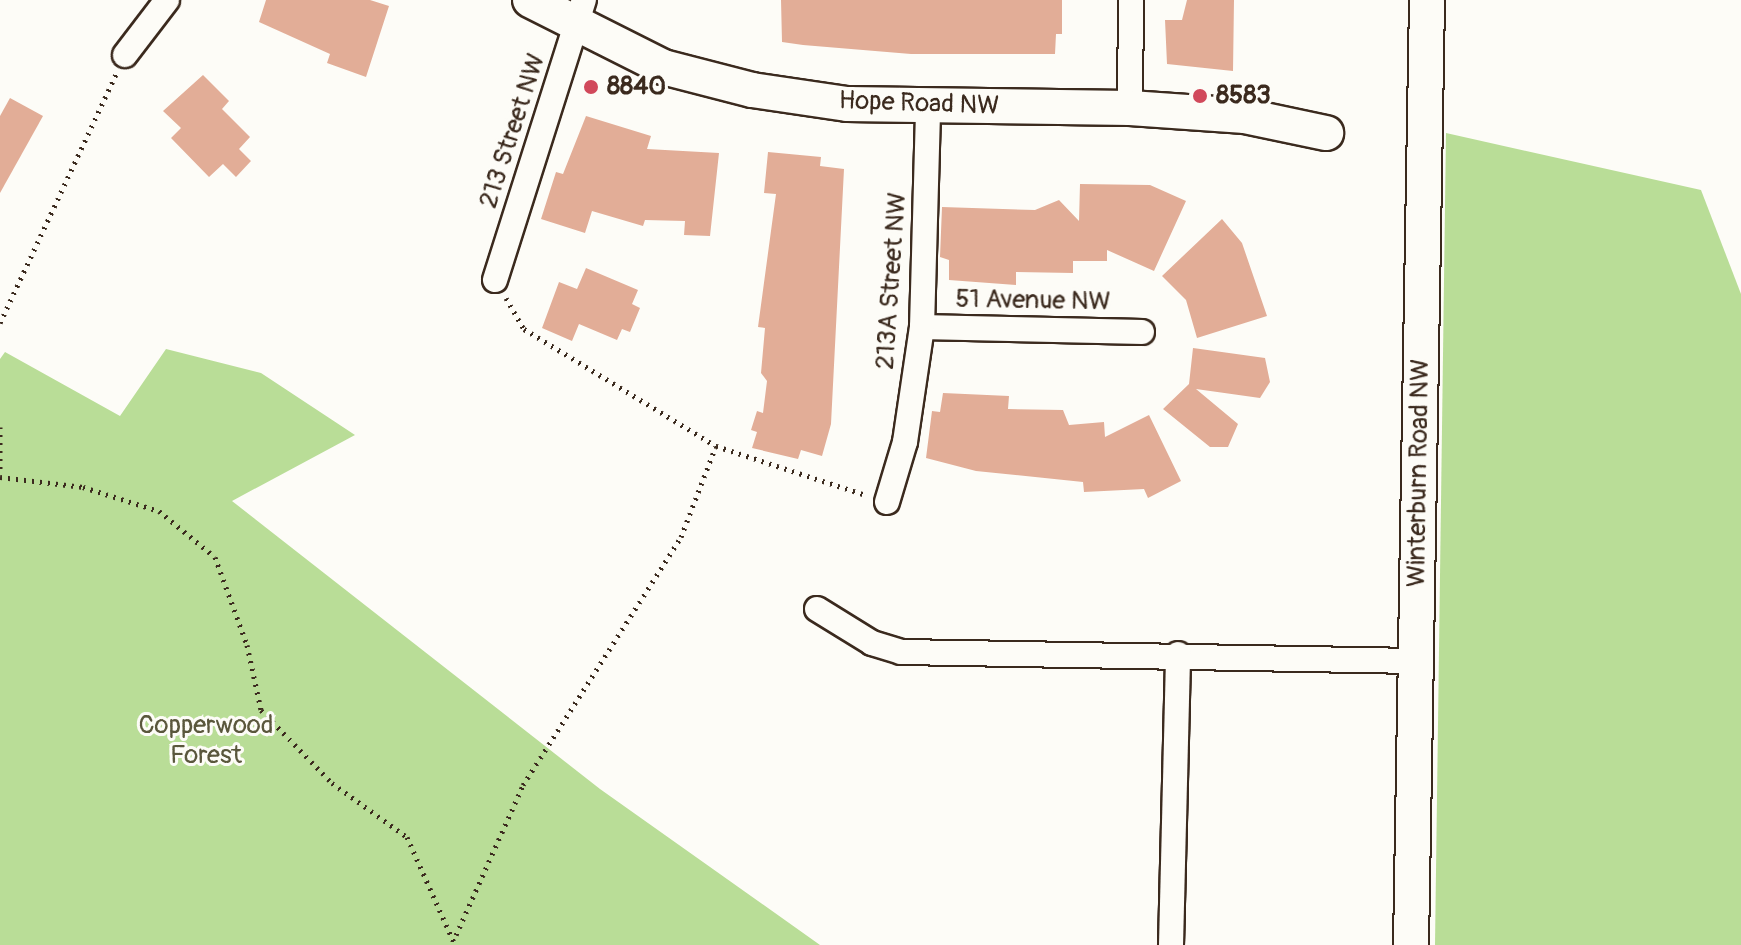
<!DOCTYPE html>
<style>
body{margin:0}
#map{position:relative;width:1741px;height:945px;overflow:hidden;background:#fdfcf7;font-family:Pangolin,sans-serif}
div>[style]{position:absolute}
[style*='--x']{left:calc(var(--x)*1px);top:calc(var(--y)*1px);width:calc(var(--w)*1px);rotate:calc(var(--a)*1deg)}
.green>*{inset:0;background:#b9dd97}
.building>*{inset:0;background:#e2ad97}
.path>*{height:5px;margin-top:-2.5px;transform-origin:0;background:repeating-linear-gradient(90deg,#3b2a1e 0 2px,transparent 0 8px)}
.roads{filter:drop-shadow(2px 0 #3b2a1e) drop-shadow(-2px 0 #3b2a1e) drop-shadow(0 2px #3b2a1e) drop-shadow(0 -2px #3b2a1e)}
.street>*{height:24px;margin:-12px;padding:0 12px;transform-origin:12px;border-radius:12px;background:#fdfcf7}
.secondary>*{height:34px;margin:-17px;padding:0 17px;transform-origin:17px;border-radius:17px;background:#fdfcf7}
.dots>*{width:22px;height:22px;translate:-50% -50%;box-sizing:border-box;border:4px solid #fdfcf7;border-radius:50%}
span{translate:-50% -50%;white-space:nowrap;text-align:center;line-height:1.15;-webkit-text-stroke:6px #fdfcf7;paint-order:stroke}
.poi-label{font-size:26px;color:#3b2a1e;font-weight:700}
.left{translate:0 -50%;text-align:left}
.street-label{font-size:26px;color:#3b2a1e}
.park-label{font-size:26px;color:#5a573c}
</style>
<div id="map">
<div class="green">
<i style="clip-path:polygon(1446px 133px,1701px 190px,1741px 294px,1741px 945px,1435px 945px)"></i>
<i style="clip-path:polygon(166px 349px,261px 373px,355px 435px,232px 501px,600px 789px,820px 945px,0 945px,0 359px,5px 352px,120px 416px)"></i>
</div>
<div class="building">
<i style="clip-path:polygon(266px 0,370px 0,389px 6px,366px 77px,327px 63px,330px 54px,259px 22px)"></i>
<i style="clip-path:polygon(781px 0,1062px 0,1062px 34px,1056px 34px,1055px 54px,911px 54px,803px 45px,782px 42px)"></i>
<i style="clip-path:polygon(1187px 0,1234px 0,1233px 71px,1167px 64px,1165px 20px,1182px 20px)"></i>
<i style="clip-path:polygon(203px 75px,229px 101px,222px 109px,250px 137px,239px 149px,251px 161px,236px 177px,223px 164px,209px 177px,171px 138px,181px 128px,163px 111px)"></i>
<i style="clip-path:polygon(10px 98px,43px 116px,0 193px,0 116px)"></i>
<i style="clip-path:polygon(586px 116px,651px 136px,647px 149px,719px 153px,710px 236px,684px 235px,685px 221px,645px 220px,643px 226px,592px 211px,585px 233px,541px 219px,556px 172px,563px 174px)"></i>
<i style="clip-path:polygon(768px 152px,821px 157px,820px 166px,844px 169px,831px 424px,822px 456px,801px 450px,798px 459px,752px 448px,757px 432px,751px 430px,757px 411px,763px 413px,767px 381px,761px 373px,765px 328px,758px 327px,776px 194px,764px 193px)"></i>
<i style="clip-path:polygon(1080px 184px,1150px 185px,1186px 201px,1154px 271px,1107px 250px,1107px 261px,1073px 261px,1073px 273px,1016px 272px,1016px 285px,949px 280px,949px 260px,940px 257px,942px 207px,1035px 210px,1059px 200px,1079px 221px)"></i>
<i style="clip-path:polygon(1222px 219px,1242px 243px,1267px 316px,1197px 338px,1186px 300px,1162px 276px)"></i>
<i style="clip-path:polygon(586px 268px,638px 290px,632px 304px,640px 308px,630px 332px,622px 329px,617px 340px,579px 324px,572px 341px,542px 328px,559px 282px,577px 289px)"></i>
<i style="clip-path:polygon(1193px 348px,1265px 358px,1270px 382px,1260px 398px,1196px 389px,1238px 424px,1228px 447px,1210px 447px,1163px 409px,1189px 384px)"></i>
<i style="clip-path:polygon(943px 393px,1009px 396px,1008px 409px,1063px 410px,1069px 425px,1104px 422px,1105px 437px,1149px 415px,1181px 481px,1148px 498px,1144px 489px,1084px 492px,1083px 482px,976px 471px,926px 458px,932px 411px,940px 412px)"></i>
</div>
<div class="path">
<i style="--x:506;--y:298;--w:36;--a:60"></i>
<i style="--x:524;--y:329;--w:225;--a:31.4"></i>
<i style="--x:716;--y:446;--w:158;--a:18.1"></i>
<i style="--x:0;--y:323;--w:275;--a:-65"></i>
<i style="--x:0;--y:427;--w:42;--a:90"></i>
<i style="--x:0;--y:477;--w:84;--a:6.9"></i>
<i style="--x:83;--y:487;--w:80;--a:17.5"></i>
<i style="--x:159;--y:511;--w:72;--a:39.4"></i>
<i style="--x:215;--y:557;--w:94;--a:70"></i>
<i style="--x:247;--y:645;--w:66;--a:77.8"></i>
<i style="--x:261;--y:710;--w:102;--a:45.8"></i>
<i style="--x:332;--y:783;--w:92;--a:35.8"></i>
<i style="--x:407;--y:837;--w:118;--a:66"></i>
<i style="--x:456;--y:935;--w:164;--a:-65.9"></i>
<i style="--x:523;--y:785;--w:294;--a:-57.5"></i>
<i style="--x:681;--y:537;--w:97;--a:-69"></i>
</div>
<div class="roads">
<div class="street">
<i style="--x:125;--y:55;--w:69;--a:-52.6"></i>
<i style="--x:1130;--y:108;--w:108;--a:-89.5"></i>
<i style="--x:495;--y:280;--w:294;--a:-72.4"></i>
<i style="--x:922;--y:327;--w:220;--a:1.3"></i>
<i style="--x:887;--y:502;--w:63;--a:-73.3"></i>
<i style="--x:905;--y:442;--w:116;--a:-81.6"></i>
<i style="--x:922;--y:327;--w:219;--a:-88.4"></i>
<i style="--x:817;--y:609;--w:65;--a:31.7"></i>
<i style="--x:872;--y:643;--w:30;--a:17"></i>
<i style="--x:901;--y:652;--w:515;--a:1"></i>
<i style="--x:1171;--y:945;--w:291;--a:-88.6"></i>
</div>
<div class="secondary">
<i style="--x:530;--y:0;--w:149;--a:26.7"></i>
<i style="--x:663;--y:67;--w:92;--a:14.5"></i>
<i style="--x:752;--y:90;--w:96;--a:8.4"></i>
<i style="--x:847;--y:104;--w:283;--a:0.8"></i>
<i style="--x:1130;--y:108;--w:115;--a:4"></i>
<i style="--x:1245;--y:116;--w:83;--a:11.9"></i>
<i style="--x:1411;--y:945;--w:945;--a:-89.03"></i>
</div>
</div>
<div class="dots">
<i style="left:591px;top:87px;background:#d1495b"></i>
<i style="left:1200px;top:96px;background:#d1495b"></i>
</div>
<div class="poi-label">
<span class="left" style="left:607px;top:87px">8840</span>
<span class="left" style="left:1216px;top:96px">8583</span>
</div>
<div class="street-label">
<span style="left:919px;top:104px;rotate:2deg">Hope Road NW</span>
<span style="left:513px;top:131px;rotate:-72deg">213 Street NW</span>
<span style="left:892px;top:281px;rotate:-86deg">213A Street NW</span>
<span style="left:1033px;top:301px;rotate:1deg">51 Avenue NW</span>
<span style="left:1419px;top:473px;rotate:-89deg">Winterburn Road NW</span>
</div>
<div class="park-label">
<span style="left:206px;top:741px">Copperwood<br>Forest</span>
</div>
</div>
